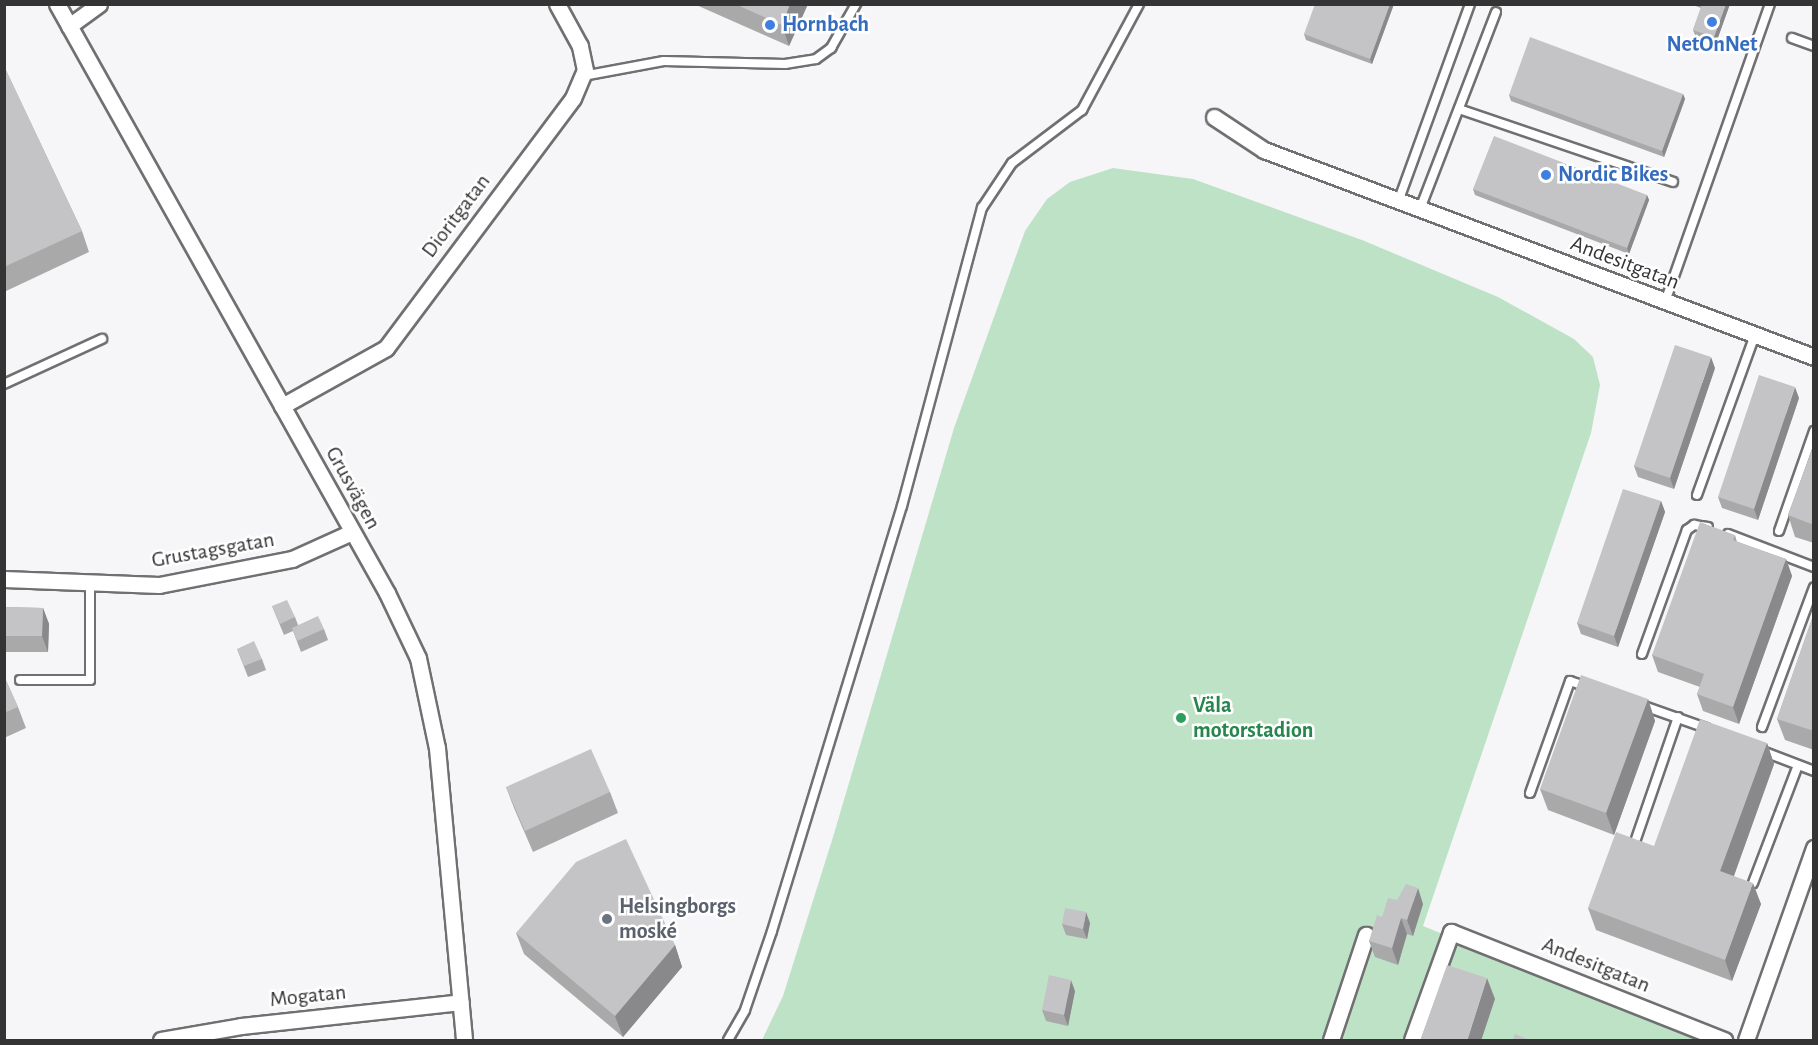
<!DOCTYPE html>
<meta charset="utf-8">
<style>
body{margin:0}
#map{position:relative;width:1818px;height:1045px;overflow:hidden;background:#f6f6f9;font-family:"Alegreya Sans",sans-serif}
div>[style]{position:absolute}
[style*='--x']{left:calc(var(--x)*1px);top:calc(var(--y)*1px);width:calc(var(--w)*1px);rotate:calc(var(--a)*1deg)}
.green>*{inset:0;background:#bee2c6}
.roads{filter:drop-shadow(2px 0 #707072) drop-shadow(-2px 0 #707072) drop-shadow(0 2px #707072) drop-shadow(0 -2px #707072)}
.service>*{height:8px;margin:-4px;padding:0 4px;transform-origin:4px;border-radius:4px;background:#fff}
.minor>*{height:15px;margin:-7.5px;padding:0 7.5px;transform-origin:7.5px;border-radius:7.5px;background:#fff}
.wall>*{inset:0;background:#a9a9aa}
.shaded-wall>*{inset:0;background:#89898b}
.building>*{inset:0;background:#c4c4c6}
.dots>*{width:16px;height:16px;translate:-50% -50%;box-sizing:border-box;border:3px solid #fff;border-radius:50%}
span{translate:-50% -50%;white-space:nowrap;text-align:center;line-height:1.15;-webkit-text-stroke:5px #fff;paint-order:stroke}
.shop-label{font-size:22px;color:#366cbe;font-weight:700}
.left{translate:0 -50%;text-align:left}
.street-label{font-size:22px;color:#343435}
.leisure-label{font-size:22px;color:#27864d;font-weight:700}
.worship-label{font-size:22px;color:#5b616d;font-weight:700}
.frame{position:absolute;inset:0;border:6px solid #343435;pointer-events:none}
</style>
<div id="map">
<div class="green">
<i style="clip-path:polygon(1113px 168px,1193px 179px,1362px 240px,1498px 297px,1574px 339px,1593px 357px,1600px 385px,1591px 433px,1423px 926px,1698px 1037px,1696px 1040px,762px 1040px,783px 996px,833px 837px,954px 428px,1025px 231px,1047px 199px,1070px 182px)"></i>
</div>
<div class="roads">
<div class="service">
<i style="--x:1792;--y:38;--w:23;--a:20"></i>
<i style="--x:583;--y:76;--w:82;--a:-10.5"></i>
<i style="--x:664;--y:61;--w:121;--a:1.4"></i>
<i style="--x:785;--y:64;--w:31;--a:-9"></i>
<i style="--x:816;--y:59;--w:19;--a:-36"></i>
<i style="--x:831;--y:48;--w:51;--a:-60.4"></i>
<i style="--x:1459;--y:109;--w:226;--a:18.8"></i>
<i style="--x:1398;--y:202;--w:211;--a:-70"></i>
<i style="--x:1420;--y:209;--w:211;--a:-68.9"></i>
<i style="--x:1665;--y:302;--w:316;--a:-70.6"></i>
<i style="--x:4;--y:384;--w:108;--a:-24.7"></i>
<i style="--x:1697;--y:495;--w:170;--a:-70.1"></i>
<i style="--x:1779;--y:531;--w:106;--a:-70.7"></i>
<i style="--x:1728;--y:534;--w:92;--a:21"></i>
<i style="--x:1642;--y:654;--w:132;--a:-70.1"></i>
<i style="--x:1687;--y:530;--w:9;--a:-36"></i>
<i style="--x:1694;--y:525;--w:14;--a:8"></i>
<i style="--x:20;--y:680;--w:70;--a:0"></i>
<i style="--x:90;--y:680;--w:97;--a:-90"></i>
<i style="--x:1641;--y:705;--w:69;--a:19.5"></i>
<i style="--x:1762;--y:727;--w:149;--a:-69.6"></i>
<i style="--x:1762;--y:751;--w:56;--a:21"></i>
<i style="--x:1530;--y:793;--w:119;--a:-70.3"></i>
<i style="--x:1570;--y:681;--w:18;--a:19"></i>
<i style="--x:1636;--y:839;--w:129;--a:-71"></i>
<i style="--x:1753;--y:883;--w:126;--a:-69.1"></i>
<i style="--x:728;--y:1040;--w:34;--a:-60"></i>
<i style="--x:745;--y:1010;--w:83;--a:-71.1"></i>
<i style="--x:772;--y:931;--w:444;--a:-73"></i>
<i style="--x:902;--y:506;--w:309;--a:-75"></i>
<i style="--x:982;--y:208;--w:54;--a:-56.3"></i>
<i style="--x:1012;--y:163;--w:88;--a:-37.1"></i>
<i style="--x:1082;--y:110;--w:120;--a:-61.7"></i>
</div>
<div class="minor">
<i style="--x:57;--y:4;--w:675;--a:60.74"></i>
<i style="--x:387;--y:593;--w:72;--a:64.5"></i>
<i style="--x:418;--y:658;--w:92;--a:78.1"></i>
<i style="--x:437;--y:748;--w:293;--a:84.7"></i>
<i style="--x:69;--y:26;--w:37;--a:-36"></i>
<i style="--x:1214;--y:117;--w:60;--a:33.4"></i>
<i style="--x:1264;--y:150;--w:588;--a:20.62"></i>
<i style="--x:282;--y:406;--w:119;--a:-29.1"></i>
<i style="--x:386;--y:348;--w:312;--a:-53.2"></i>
<i style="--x:573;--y:98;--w:30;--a:-67"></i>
<i style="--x:585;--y:70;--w:25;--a:-102"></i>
<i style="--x:580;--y:46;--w:48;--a:-118.7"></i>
<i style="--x:4;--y:579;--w:155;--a:2.2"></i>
<i style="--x:159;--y:585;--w:136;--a:-11.1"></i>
<i style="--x:292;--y:559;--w:66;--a:-24.2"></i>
<i style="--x:161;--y:1040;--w:81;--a:-9.9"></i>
<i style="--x:241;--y:1026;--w:221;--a:-6.2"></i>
<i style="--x:1331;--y:1040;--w:111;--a:-71.6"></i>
<i style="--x:1412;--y:1040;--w:115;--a:-70.1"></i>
<i style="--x:1451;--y:932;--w:294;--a:21.6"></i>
<i style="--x:1746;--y:1040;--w:204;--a:-70.5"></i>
</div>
</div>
<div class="wall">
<i style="clip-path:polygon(694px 4px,808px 4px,789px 46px)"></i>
<i style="clip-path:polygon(1394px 4px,1372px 64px,1306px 40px,1304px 34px)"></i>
<i style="clip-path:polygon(1690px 4px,1730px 4px,1716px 43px,1695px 35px,1693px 30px,1701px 8px)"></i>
<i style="clip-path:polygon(4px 66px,82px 231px,89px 252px,4px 292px)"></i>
<i style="clip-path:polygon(1683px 94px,1685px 99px,1664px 157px,1511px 101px,1509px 95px)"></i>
<i style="clip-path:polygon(1473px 189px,1647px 195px,1649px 200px,1629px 254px,1475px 195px)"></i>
<i style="clip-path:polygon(1715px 368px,1674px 489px,1638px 477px,1634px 466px)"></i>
<i style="clip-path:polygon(1799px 398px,1758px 520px,1722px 508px,1718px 497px)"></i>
<i style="clip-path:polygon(1814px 444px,1814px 543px,1795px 537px,1788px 515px)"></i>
<i style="clip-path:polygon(1661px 501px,1665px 512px,1618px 647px,1581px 634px,1577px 623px)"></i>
<i style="clip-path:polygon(1735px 535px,1737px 542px,1786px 559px,1792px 576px,1739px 724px,1703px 711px,1697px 694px,1700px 687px,1658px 672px,1652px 655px)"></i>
<i style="clip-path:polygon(272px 606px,295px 617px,298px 625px,324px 629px,328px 640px,301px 652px,293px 631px,284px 635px)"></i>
<i style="clip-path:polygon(4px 607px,43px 608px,49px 624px,48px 652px,4px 652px)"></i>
<i style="clip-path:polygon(1814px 613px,1814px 750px,1785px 740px,1777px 719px)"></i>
<i style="clip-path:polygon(237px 649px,262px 659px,266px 670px,248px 677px)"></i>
<i style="clip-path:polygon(4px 676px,18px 707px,26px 728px,4px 738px)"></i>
<i style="clip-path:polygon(1648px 699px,1655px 721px,1614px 835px,1548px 810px,1540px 789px)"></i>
<i style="clip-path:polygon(1767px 743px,1774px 764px,1734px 876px,1761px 904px,1732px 981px,1596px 930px,1588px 908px)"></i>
<i style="clip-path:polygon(506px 787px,610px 792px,618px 813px,533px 852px,514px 808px)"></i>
<i style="clip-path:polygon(1397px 900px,1423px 904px,1413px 936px,1407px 934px,1398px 965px,1375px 957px,1369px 941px,1382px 917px)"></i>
<i style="clip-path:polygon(1090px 923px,1087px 939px,1066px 935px,1062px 924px)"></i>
<i style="clip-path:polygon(516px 933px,675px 945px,682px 967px,623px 1037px,524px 954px)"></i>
<i style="clip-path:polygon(1075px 991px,1068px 1026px,1046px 1021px,1042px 1010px)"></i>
</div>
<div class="shaded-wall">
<i style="clip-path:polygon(790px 4px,808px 4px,789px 46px,782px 25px)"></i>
<i style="clip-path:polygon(1390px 4px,1394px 4px,1372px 64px,1370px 59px)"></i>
<i style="clip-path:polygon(1726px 4px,1730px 4px,1716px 43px,1714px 37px)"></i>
<i style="clip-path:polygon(1683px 94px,1685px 99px,1664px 157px,1662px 151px)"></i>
<i style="clip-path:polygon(1647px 195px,1649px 200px,1629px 254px,1627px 248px)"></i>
<i style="clip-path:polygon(1711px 357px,1715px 368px,1674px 489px,1670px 478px)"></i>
<i style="clip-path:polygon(1795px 387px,1799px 398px,1758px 520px,1754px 509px)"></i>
<i style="clip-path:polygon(1661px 501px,1665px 512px,1618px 647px,1614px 636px)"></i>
<i style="clip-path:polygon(1786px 559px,1792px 576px,1739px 724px,1733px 707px)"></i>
<i style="clip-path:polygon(43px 608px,49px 624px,48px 652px,42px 636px)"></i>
<i style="clip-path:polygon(1648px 699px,1655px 721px,1614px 835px,1606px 813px)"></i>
<i style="clip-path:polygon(1767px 743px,1774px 764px,1728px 892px,1720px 871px)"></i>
<i style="clip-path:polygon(1753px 883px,1761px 904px,1732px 981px,1725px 960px)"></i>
<i style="clip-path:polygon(1418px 888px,1423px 904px,1413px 936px,1407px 920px)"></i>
<i style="clip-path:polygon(1086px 912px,1090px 923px,1087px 939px,1083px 929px)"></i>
<i style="clip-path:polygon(1401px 918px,1407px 934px,1398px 965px,1392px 948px)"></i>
<i style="clip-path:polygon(675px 945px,682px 967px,623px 1037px,615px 1016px)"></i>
<i style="clip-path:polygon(1487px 978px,1495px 999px,1481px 1041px,1467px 1041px)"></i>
<i style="clip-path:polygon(1071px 980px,1075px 991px,1068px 1026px,1064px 1015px)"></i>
</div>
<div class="building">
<i style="clip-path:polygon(735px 4px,790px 4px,782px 25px)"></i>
<i style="clip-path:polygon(1315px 4px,1390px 4px,1370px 59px,1304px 34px)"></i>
<i style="clip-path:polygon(1702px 4px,1726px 4px,1714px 37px,1693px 30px)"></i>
<i style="clip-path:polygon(1530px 37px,1683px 94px,1662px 151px,1509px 95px)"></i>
<i style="clip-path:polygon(4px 66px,82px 231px,4px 267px)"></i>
<i style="clip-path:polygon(1494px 136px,1647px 195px,1627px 248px,1473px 189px)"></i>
<i style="clip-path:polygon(1675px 345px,1711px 357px,1670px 478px,1634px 466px)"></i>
<i style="clip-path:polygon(1759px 375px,1795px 387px,1754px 509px,1718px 497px)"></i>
<i style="clip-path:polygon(1814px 444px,1814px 525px,1788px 515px)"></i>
<i style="clip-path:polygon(1623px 489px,1661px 501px,1614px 636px,1577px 623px)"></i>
<i style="clip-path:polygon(1700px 522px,1735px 535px,1733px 540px,1786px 559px,1733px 707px,1697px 694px,1704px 674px,1652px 655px)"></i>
<i style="clip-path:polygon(287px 600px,295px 617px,280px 624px,272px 606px)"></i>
<i style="clip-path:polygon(4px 607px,43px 608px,42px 636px,4px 636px)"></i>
<i style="clip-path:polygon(1814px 613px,1814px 731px,1777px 719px)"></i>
<i style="clip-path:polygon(318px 616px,324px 629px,297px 641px,292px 628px)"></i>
<i style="clip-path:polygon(254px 641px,262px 659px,244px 666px,237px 649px)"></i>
<i style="clip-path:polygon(1581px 675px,1648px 699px,1606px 813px,1540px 789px)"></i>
<i style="clip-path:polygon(4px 676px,18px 707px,4px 713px)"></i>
<i style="clip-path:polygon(1700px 719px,1767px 743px,1720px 871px,1753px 883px,1725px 960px,1588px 908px,1616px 832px,1654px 846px)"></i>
<i style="clip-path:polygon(591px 749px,610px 792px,525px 831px,506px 787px)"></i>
<i style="clip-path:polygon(626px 839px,675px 945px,615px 1016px,516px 933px,576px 862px)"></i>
<i style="clip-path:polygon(1406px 884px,1418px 888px,1407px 920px,1401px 918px,1392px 948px,1369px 941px,1377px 915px,1382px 917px,1388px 898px,1397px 900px)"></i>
<i style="clip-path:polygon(1065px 908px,1086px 912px,1083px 929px,1062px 924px)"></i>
<i style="clip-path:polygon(1447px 965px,1487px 978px,1467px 1041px,1420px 1041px)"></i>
<i style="clip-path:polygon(1049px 975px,1071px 980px,1064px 1015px,1042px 1010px)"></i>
<i style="clip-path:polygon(1515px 1034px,1532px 1041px,1512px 1041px)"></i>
</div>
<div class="dots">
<i style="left:1712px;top:22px;background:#3f7fe0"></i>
<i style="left:770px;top:25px;background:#3f7fe0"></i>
<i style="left:1546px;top:175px;background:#3f7fe0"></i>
<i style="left:1181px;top:718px;background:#2e9e5b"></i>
<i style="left:607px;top:919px;background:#6b7280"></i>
</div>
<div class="shop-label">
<span class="left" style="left:782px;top:25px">Hornbach</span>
<span style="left:1712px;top:45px">NetOnNet</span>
<span class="left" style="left:1558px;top:175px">Nordic Bikes</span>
</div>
<div class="street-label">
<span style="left:456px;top:216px;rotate:-53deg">Dioritgatan</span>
<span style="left:1625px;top:263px;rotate:21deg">Andesitgatan</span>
<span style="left:353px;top:488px;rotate:61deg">Grusvägen</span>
<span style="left:213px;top:550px;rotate:-10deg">Grustagsgatan</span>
<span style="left:1596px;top:965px;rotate:22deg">Andesitgatan</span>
<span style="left:308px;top:996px;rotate:-6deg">Mogatan</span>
</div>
<div class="leisure-label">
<span class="left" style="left:1193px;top:718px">Väla<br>motorstadion</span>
</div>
<div class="worship-label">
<span class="left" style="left:619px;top:919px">Helsingborgs<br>moské</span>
</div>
<div class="frame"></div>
</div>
